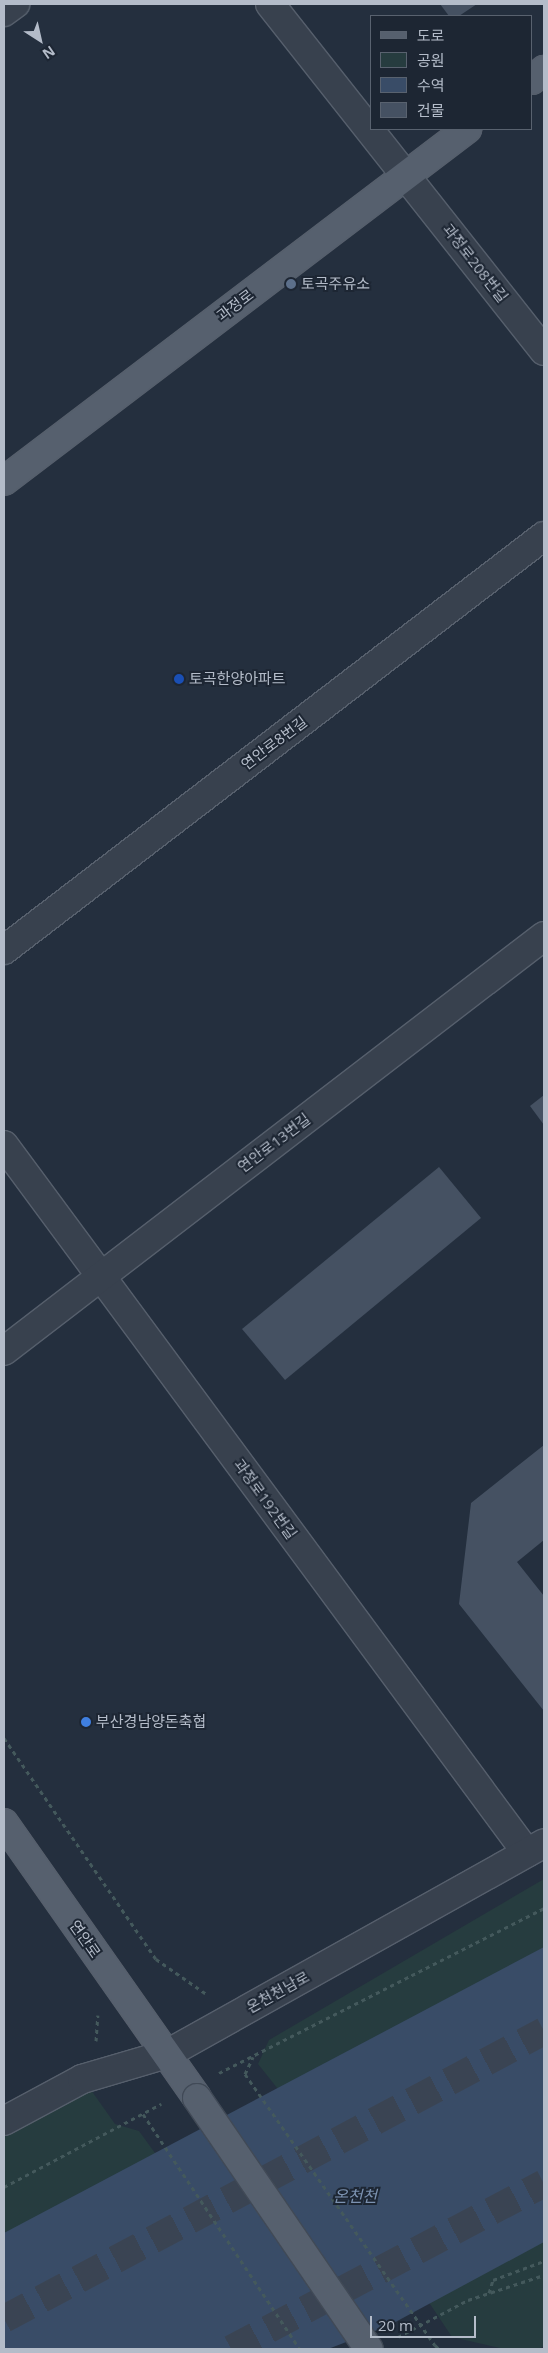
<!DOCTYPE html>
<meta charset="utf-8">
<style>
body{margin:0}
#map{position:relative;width:548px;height:2353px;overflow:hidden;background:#242f3e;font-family:"Open Sans","Noto Sans KR",sans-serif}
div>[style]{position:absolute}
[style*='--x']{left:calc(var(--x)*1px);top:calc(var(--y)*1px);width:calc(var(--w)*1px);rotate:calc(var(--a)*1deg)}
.green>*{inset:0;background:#263c3f}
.water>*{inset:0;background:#394c67}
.building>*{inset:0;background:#455162}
.highway-tunnel>*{height:28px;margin-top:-14px;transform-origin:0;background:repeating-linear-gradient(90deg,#3a4453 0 28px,transparent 0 42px)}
.path>*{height:3px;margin-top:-1.5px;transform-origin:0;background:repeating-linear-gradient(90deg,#44595c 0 4px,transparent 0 8px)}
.roads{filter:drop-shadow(1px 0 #565f6c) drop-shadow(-1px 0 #565f6c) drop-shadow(0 1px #565f6c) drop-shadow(0 -1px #565f6c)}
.minor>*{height:28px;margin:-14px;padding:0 14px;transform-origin:14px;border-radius:14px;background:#38414e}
.major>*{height:28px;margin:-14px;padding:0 14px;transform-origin:14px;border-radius:14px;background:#56606e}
.path-bridge>*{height:3px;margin-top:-1.5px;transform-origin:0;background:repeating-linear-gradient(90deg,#44595c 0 4px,transparent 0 8px)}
.bridges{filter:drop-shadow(1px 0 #414a57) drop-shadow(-1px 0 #414a57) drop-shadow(0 1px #414a57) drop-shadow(0 -1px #414a57)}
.major-bridge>*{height:28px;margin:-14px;padding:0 14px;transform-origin:14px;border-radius:14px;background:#56606e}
.dots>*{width:14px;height:14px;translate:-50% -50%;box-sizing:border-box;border:2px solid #1d2633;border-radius:50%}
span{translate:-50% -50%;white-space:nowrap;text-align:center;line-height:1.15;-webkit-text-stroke:4px #1d2633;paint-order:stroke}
.street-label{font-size:15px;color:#b4bcc9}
.poi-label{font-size:15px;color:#b4bcc9}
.left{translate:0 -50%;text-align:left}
.water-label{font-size:16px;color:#7c92b1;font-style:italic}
.frame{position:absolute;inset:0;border:5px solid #b4bcc9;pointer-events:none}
.legend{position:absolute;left:370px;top:15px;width:162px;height:115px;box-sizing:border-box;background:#1d2633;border:1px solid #59626f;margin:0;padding:6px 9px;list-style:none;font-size:15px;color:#b4bcc9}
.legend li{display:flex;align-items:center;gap:10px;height:25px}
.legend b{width:25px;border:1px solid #59626f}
.north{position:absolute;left:15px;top:15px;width:50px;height:50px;-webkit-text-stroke:4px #1d2633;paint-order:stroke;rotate:145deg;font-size:14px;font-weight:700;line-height:20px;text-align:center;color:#b4bcc9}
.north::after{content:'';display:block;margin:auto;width:18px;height:22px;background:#b4bcc9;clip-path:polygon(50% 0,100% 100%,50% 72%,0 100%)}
.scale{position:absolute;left:370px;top:2316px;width:106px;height:22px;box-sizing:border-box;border:2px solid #b4bcc9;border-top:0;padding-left:6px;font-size:15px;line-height:18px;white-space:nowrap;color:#b4bcc9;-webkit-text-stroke:4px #1d2633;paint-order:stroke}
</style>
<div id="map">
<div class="green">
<i style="clip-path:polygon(544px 1879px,544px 1971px,293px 2108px,258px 2064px,269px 2040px)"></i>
<i style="clip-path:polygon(91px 2090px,115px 2124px,139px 2131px,171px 2175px,4px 2266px,4px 2137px)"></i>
<i style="clip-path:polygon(544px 2222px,544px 2346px,539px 2349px,504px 2349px,452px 2337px,420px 2289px)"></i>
</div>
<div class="water">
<i style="clip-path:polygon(544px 1947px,544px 2242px,388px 2326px,328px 2349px,4px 2349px,4px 2233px)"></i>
</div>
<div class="building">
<i style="clip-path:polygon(440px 4px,477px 4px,459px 16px,449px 16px)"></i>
<i style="clip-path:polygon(544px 1095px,544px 1125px,530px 1106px)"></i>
<i style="clip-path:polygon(439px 1167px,481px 1218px,285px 1380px,242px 1329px)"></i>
<i style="clip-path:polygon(544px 1445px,544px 1540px,517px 1562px,544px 1596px,544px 1711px,459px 1604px,471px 1503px)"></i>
</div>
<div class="highway-tunnel">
<i style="--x:4;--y:2319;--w:612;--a:-28.07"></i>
<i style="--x:231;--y:2349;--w:354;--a:-27.9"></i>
</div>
<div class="path">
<i style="--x:4;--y:1738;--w:268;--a:55.5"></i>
<i style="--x:156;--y:1959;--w:60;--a:34.8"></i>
<i style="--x:96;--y:2041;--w:26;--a:-86"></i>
<i style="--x:219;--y:2073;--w:364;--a:-26.9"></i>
<i style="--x:245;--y:2074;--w:19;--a:-65"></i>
<i style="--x:4;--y:2187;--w:178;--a:-27.9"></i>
<i style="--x:489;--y:2293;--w:14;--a:-73"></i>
<i style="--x:493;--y:2280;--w:54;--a:-20.4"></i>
<i style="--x:398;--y:2337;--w:79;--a:-27.9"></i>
<i style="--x:468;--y:2300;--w:80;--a:-18.2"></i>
<i style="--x:435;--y:2345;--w:6;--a:45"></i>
</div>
<div class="roads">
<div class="minor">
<i style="--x:270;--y:4;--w:442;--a:51.7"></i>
<i style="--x:4;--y:12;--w:14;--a:-36"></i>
<i style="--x:4;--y:950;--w:680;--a:-37.48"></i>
<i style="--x:4;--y:1145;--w:880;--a:53.55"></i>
<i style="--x:4;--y:1351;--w:681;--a:-37.54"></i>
<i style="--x:4;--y:2121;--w:89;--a:-28.3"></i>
<i style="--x:82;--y:2079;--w:89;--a:-16.4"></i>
<i style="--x:167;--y:2054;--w:432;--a:-29.2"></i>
</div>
<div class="major">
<i style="--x:532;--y:80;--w:16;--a:-40"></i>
<i style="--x:4;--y:481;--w:582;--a:-37.24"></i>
<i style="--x:4;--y:1823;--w:336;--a:54.9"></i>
</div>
</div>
<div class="path-bridge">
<i style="--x:245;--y:2074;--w:331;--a:55"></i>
<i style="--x:143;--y:2114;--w:283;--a:56.3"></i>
</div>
<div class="bridges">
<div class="major-bridge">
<i style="--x:197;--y:2098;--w:304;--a:55.6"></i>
</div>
</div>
<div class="dots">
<i style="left:291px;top:284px;background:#5c6f8a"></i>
<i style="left:179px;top:679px;background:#1a4fb4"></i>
<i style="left:86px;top:1722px;background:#3f7fe0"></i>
</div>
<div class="street-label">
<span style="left:475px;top:263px;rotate:52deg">과정로208번길</span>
<span style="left:235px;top:305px;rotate:-37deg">과정로</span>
<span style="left:274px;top:743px;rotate:-37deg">연안로8번길</span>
<span style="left:274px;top:1143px;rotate:-37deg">연안로13번길</span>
<span style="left:265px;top:1499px;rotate:54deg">과정로192번길</span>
<span style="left:85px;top:1939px;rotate:55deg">연안로</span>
<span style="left:278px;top:1992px;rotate:-29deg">온천천남로</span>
</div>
<div class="poi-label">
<span class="left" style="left:301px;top:284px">토곡주유소</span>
<span class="left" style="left:189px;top:679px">토곡한양아파트</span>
<span class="left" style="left:96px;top:1722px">부산경남양돈축협</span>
</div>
<div class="water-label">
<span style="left:355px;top:2196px">온천천</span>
</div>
<div class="frame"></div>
<ul class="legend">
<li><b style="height:6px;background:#56606e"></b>도로</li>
<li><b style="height:14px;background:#263c3f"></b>공원</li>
<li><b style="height:14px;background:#394c67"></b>수역</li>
<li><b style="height:14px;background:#455162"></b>건물</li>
</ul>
<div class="north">N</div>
<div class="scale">20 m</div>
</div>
